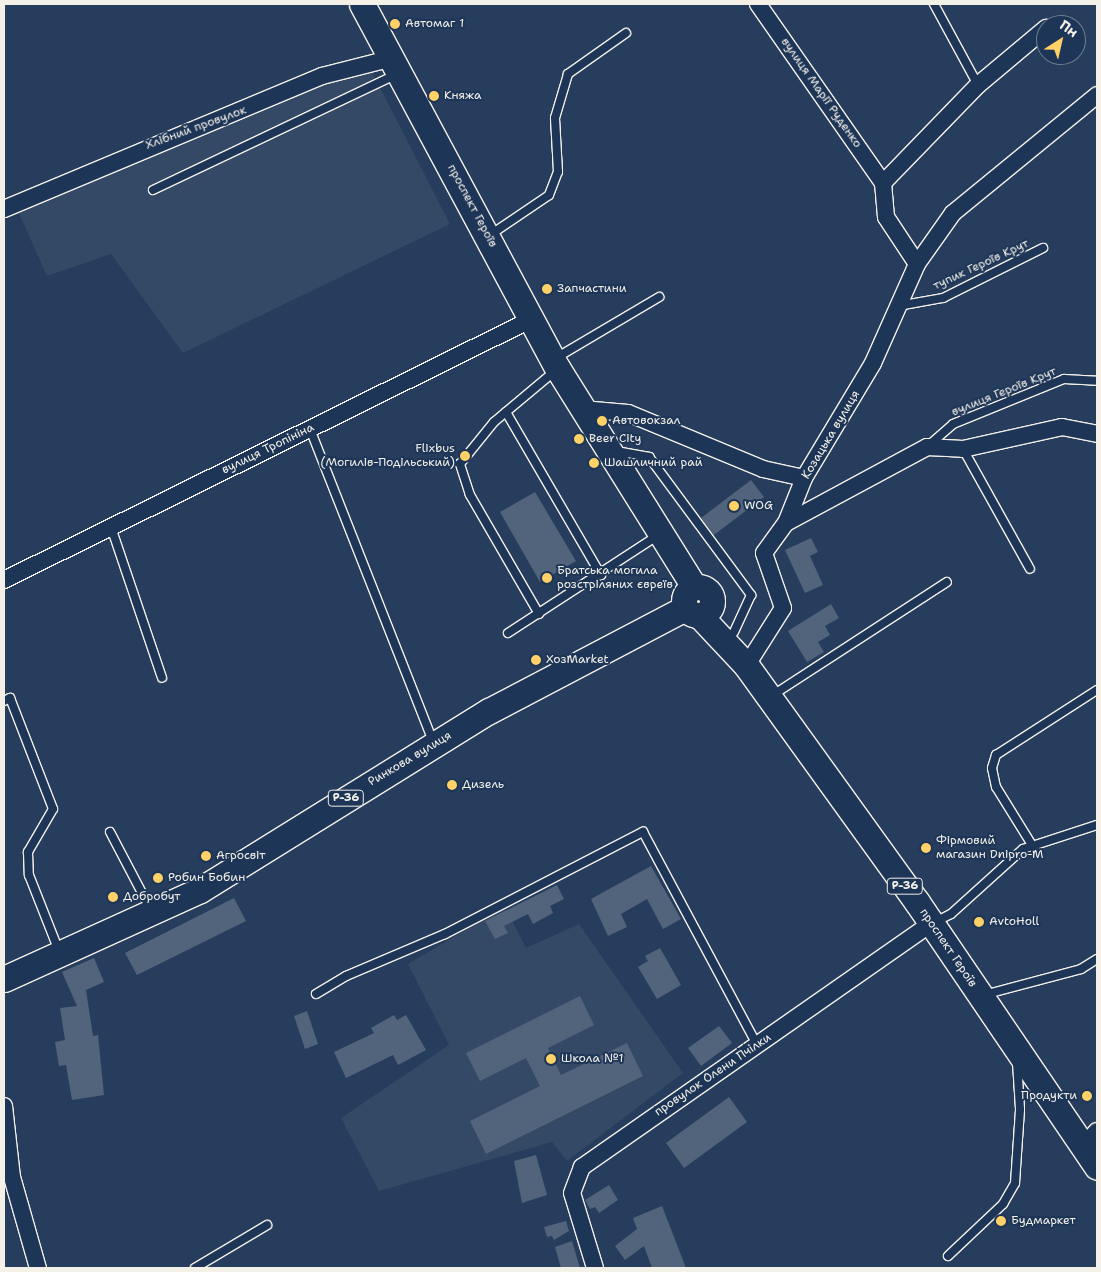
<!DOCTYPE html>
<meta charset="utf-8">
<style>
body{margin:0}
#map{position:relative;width:1101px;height:1272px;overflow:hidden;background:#263d5d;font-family:"Shantell Sans",sans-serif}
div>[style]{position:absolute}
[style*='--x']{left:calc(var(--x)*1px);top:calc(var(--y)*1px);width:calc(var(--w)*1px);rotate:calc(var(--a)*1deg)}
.built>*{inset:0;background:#334966}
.building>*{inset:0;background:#52647b}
.roads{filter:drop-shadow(1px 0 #f4f1e8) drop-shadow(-1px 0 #f4f1e8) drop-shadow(0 1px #f4f1e8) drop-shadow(0 -1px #f4f1e8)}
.lane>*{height:8px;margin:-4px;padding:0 4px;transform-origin:4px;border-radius:4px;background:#1d3557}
.street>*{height:16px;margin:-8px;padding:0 8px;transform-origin:8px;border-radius:8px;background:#1d3557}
.primary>*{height:25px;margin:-12.5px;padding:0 12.5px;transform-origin:12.5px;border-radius:12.5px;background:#1d3557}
.primary>.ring{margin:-12.5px;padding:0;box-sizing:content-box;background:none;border:25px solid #1d3557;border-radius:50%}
.dots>*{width:14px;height:14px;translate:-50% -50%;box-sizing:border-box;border:2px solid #1d3557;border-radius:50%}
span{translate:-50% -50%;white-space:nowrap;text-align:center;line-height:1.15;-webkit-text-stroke:4px #1d3557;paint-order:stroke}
.shield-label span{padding:1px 4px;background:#1d3557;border:1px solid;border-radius:4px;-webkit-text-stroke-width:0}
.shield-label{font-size:11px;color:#f4f1e8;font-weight:700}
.poi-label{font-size:12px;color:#f4f1e8}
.left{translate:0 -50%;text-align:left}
.right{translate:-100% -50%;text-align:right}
.street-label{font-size:12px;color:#f4f1e8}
.frame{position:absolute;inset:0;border:5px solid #f4f1e8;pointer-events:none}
.north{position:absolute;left:1036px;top:15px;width:50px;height:50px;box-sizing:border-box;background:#1d3557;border:1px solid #738091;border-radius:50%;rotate:35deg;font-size:14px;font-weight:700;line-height:20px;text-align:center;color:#f4f1e8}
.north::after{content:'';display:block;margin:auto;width:18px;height:22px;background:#ffd166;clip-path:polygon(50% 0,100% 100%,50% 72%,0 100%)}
</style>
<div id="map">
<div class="built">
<i style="clip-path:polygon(369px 66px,450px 224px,183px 353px,111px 254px,47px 276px,18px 211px)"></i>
<i style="clip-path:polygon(505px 907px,526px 948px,579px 924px,683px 1073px,567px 1161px,552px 1142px,379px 1191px,341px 1118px,449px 1045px,408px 964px)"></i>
</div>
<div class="building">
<i style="clip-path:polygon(751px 480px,764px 497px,714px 535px,701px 518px)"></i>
<i style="clip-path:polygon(535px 492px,576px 561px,540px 582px,500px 512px)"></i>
<i style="clip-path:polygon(811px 538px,818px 552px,810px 556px,823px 585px,805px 593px,785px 550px)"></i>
<i style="clip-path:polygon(831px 604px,839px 618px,825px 626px,830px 635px,818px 642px,824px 652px,807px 662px,788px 631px)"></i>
<i style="clip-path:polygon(651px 866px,681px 919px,663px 929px,647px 899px,621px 914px,627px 927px,608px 936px,591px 899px)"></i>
<i style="clip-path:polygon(557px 885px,564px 899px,550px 906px,553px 913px,533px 924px,528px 914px,504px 926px,508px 933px,495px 939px,485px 921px)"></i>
<i style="clip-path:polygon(234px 898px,246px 921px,137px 975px,125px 953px)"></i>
<i style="clip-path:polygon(660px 948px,681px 985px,657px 999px,638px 967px,648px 961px,645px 956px)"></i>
<i style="clip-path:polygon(94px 958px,104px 982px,86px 990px,93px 1036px,98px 1035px,104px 1095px,72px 1100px,66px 1065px,59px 1066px,55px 1042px,65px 1040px,60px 1008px,77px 1006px,62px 972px)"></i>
<i style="clip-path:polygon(580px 996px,594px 1025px,548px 1048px,561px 1075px,627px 1043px,643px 1076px,486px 1154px,470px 1121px,540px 1086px,526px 1058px,480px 1081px,466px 1053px)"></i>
<i style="clip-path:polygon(307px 1011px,318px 1044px,305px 1049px,294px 1016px)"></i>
<i style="clip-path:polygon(394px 1015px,397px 1020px,406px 1015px,426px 1050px,398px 1065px,393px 1055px,346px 1078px,334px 1052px,374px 1033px,371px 1028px)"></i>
<i style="clip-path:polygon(719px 1026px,732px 1043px,701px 1066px,688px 1048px)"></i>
<i style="clip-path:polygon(729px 1097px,747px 1122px,684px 1168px,666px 1143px)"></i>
<i style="clip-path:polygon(536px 1155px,547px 1195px,522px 1203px,514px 1161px)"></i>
<i style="clip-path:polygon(609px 1185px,618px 1200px,599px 1213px,595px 1207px,590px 1209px,585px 1200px)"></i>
<i style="clip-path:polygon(662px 1206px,686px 1268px,652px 1268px,644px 1246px,625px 1260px,615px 1246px,637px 1229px,633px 1218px)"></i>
<i style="clip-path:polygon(566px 1221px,569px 1231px,554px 1240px,552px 1236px,547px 1237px,544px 1227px)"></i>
<i style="clip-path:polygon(572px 1241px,580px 1268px,561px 1268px,555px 1247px)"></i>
</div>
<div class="roads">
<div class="lane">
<i style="--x:934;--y:4;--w:92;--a:61.5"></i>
<i style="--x:153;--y:190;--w:270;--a:-25.4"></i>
<i style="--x:490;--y:235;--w:71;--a:-34.1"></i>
<i style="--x:549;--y:195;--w:25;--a:-69"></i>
<i style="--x:558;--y:172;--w:54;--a:-93.2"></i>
<i style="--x:555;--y:118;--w:46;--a:-73.5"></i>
<i style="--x:568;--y:74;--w:71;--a:-35.3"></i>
<i style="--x:898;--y:306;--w:46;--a:-10.1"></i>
<i style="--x:943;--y:298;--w:112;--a:-26.6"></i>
<i style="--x:556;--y:358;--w:120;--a:-30.6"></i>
<i style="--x:506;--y:412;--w:189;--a:59.8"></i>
<i style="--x:310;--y:429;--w:335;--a:68.5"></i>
<i style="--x:928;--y:446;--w:33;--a:-41"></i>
<i style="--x:953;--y:424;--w:120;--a:-22.1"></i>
<i style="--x:1064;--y:379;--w:33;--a:3"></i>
<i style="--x:963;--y:449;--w:137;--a:60.8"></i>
<i style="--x:616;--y:451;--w:34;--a:10"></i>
<i style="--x:649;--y:457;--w:172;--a:53.5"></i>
<i style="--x:751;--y:595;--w:41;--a:114.7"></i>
<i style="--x:111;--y:527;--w:159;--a:71.3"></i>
<i style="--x:539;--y:614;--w:138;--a:-120.1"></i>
<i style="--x:470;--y:495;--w:33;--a:-108"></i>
<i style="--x:460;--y:464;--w:54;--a:-51"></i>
<i style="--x:494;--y:422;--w:80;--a:-39.9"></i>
<i style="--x:508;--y:633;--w:178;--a:-33.1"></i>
<i style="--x:779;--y:691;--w:200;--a:-33"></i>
<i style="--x:4;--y:701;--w:7;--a:-27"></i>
<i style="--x:10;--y:698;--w:119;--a:68.8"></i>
<i style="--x:53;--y:809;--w:50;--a:120.2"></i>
<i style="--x:28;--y:852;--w:23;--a:88"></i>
<i style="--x:29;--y:875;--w:82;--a:68.5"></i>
<i style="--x:110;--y:832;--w:88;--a:62.3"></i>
<i style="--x:1032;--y:845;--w:68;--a:-121.8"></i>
<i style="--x:996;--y:787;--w:19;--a:-102"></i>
<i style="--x:992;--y:768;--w:14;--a:-73"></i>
<i style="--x:996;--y:755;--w:120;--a:-32.8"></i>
<i style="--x:935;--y:922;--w:18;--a:-27"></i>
<i style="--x:951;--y:914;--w:97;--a:-42.1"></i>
<i style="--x:1023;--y:849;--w:78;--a:-18"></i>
<i style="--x:991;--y:993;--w:93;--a:-14.9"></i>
<i style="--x:1081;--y:969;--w:19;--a:-32"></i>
<i style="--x:316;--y:994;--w:35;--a:-31"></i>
<i style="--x:346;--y:976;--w:108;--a:-23"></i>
<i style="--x:445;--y:934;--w:223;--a:-27.3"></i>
<i style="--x:643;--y:832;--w:242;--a:61.8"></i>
<i style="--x:948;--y:1256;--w:76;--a:-43.4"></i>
<i style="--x:1003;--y:1204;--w:24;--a:-60"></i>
<i style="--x:1015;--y:1183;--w:74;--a:-86.1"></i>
<i style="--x:1020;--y:1109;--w:46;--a:-93.7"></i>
<i style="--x:195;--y:1268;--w:84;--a:-30.8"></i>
</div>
<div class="street">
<i style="--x:758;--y:4;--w:218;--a:55.1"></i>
<i style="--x:4;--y:209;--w:345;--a:-22.7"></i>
<i style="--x:322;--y:76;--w:73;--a:-14.2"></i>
<i style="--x:917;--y:264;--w:56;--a:-123.4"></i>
<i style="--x:886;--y:217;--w:34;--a:-95"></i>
<i style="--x:883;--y:183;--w:136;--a:-45.9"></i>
<i style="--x:978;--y:85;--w:89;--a:-40"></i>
<i style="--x:582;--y:409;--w:46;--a:5"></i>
<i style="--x:628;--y:413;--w:146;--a:22.5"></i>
<i style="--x:763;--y:469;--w:42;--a:12.4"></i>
<i style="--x:786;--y:523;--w:160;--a:-28.3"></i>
<i style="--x:927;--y:447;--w:36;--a:3"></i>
<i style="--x:963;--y:449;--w:101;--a:-12.5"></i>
<i style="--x:1062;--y:427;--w:36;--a:11"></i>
<i style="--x:4;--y:580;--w:589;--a:-26.3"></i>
<i style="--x:752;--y:657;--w:58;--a:-57.7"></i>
<i style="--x:783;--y:608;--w:58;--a:-109.1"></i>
<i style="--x:764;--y:553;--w:37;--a:-54"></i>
<i style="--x:786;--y:523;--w:48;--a:-68.2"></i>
<i style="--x:804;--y:478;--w:134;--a:-59"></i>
<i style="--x:873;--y:363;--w:108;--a:-66"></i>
<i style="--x:917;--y:264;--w:62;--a:-54.8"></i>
<i style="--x:953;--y:213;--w:186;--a:-39.3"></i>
<i style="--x:4;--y:1106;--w:71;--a:83.6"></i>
<i style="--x:12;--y:1177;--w:95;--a:74.1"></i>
<i style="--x:1083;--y:1147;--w:21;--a:-49"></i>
<i style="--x:595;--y:1268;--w:78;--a:-107"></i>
<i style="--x:572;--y:1193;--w:28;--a:-69"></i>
<i style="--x:582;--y:1167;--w:427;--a:-34.9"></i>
</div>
<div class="primary">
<i style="--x:362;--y:4;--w:414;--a:61.8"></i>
<i style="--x:558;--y:369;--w:257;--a:58"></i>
<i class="ring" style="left:684px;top:587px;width:3px;height:3px"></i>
<i style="--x:700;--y:616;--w:67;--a:46.8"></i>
<i style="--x:746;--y:665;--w:292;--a:54.2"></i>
<i style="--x:917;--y:902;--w:320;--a:55.8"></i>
<i style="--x:4;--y:979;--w:215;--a:-24.4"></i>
<i style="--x:200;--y:890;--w:340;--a:-31.8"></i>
<i style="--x:489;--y:711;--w:221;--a:-27.7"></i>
</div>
</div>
<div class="dots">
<i style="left:395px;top:24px;background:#ffd166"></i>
<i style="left:434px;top:96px;background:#ffd166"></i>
<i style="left:547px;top:289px;background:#ffd166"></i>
<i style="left:602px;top:421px;background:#ffd166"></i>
<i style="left:579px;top:439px;background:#ffd166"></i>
<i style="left:465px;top:456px;background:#ffd166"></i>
<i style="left:594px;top:463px;background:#ffd166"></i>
<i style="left:734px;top:506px;background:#ffd166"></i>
<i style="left:547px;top:578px;background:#ffd166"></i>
<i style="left:536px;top:660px;background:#ffd166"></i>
<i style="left:452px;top:785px;background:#ffd166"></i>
<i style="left:926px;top:848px;background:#ffd166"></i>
<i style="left:206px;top:856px;background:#ffd166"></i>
<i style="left:158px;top:878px;background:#ffd166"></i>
<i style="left:113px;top:897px;background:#ffd166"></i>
<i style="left:979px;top:922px;background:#ffd166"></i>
<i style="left:551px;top:1059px;background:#ffd166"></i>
<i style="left:1087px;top:1096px;background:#ffd166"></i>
<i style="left:1001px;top:1221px;background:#ffd166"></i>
</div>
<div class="shield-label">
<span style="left:346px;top:798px">Р-36</span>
<span style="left:905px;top:886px">Р-36</span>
</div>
<div class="poi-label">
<span class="left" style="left:405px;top:24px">Автомаг 1</span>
<span class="left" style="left:444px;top:96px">Княжа</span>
<span class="left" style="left:557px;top:289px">Запчастини</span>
<span class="left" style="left:612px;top:421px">Автовокзал</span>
<span class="left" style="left:589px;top:439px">Beer City</span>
<span class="right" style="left:455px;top:456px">Flixbus<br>(Могилів-Подільський)</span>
<span class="left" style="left:604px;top:463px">Шашличний рай</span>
<span class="left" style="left:744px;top:506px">WOG</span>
<span class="left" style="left:557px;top:578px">Братська могила<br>розстріляних євреїв</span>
<span class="left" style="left:546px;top:660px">ХозMarket</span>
<span class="left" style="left:462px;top:785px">Дизель</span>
<span class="left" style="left:936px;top:848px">Фірмовий<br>магазин Dnipro-M</span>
<span class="left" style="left:216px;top:856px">Агросвіт</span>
<span class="left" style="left:168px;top:878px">Робин Бобин</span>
<span class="left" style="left:123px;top:897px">Добробут</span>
<span class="left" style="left:989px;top:922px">AvtoHoll</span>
<span class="left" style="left:561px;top:1059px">Школа №1</span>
<span class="right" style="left:1077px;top:1096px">Продукти</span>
<span class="left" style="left:1011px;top:1221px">Будмаркет</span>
</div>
<div class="street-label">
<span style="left:821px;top:93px;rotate:55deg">вулиця Марії Руденко</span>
<span style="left:196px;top:128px;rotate:-20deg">Хлібний провулок</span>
<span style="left:472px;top:206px;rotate:62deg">проспект Героїв</span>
<span style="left:981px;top:265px;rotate:-25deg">тупик Героїв Крут</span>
<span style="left:1004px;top:392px;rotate:-22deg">вулиця Героїв Крут</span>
<span style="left:831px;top:435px;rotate:-59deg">Козацька вулиця</span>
<span style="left:268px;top:449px;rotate:-26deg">вулиця Тропініна</span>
<span style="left:410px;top:759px;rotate:-31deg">Ринкова вулиця</span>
<span style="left:948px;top:948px;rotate:56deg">проспект Героїв</span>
<span style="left:713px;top:1075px;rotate:-34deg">провулок Олени Пчілки</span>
</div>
<div class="frame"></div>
<div class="north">Пн</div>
</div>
